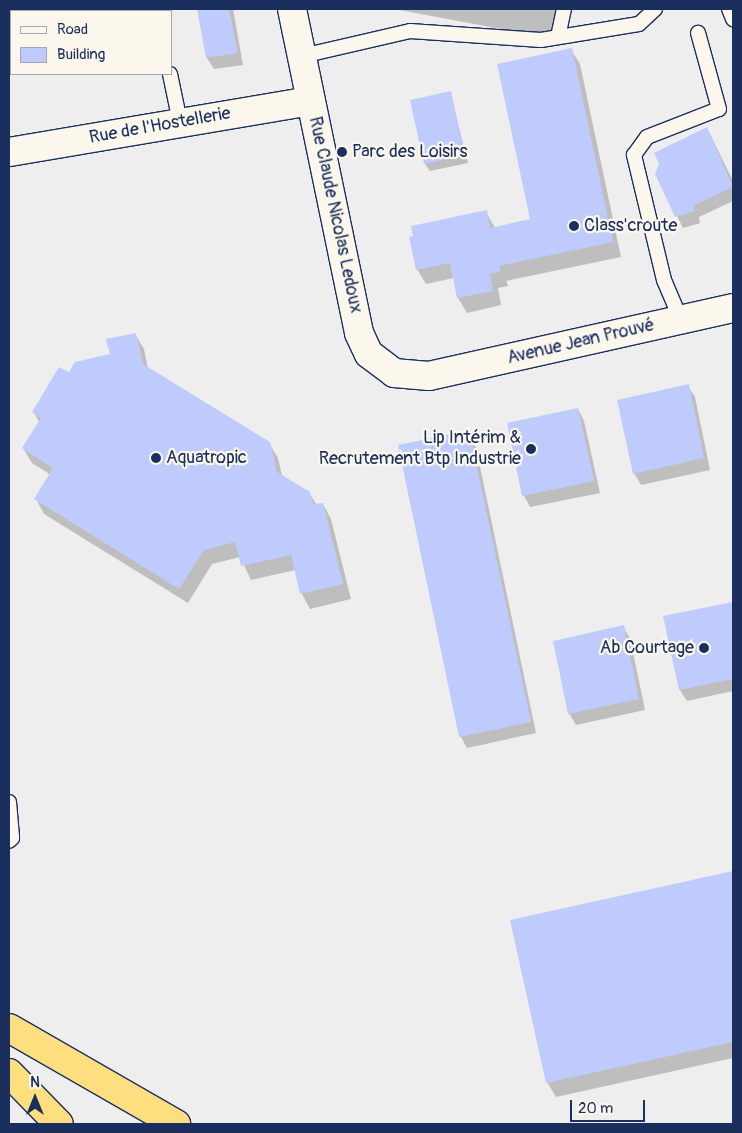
<!DOCTYPE html>
<meta charset="utf-8">
<style>
body{margin:0}
#map{position:relative;width:742px;height:1133px;overflow:hidden;background:#efeeef;font-family:Pangolin,sans-serif}
div>[style]{position:absolute}
[style*='--x']{left:calc(var(--x)*1px);top:calc(var(--y)*1px);width:calc(var(--w)*1px);rotate:calc(var(--a)*1deg)}
.shadow>*{inset:0;background:#0003}
.building>*{inset:0;background:#bfcbfc}
.roads{filter:drop-shadow(1px 0 #1b2f5e) drop-shadow(-1px 0 #1b2f5e) drop-shadow(0 1px #1b2f5e) drop-shadow(0 -1px #1b2f5e)}
.service>*{height:14px;margin:-7px;padding:0 7px;transform-origin:7px;border-radius:7px;background:#fbf7ec}
.minor>*{height:28px;margin:-14px;padding:0 14px;transform-origin:14px;border-radius:14px;background:#fbf7ec}
.tertiary>*{height:28px;margin:-14px;padding:0 14px;transform-origin:14px;border-radius:14px;background:#fbf7ec}
.motorway>*{height:28px;margin:-14px;padding:0 14px;transform-origin:14px;border-radius:14px;background:#fedf80}
.dots>*{width:14px;height:14px;translate:-50% -50%;box-sizing:border-box;border:2px solid #fbf7ec;border-radius:50%}
span{translate:-50% -50%;white-space:nowrap;text-align:center;line-height:1.15;-webkit-text-stroke:4.5px #fbf7ec;paint-order:stroke}
.street-label{font-size:18px;color:#1b2f5e}
.poi-label{font-size:18px;color:#1b2f5e}
.left{translate:0 -50%;text-align:left}
.right{translate:-100% -50%;text-align:right}
.frame{position:absolute;inset:0;border:10px solid #1b2f5e;pointer-events:none}
.legend{position:absolute;left:10px;top:10px;width:162px;height:65px;box-sizing:border-box;background:#fbf7ec;border:1px solid #a1a7b3;margin:0;padding:6px 9px;list-style:none;font-size:15px;color:#1b2f5e}
.legend li{display:flex;align-items:center;gap:10px;height:25px}
.legend b{width:25px;border:1px solid #a1a7b3}
.north{position:absolute;left:10px;top:1073px;width:50px;height:50px;-webkit-text-stroke:4px #fbf7ec;paint-order:stroke;rotate:0deg;font-size:14px;font-weight:700;line-height:20px;text-align:center;color:#1b2f5e}
.north::after{content:'';display:block;margin:auto;width:18px;height:22px;background:#1b2f5e;clip-path:polygon(50% 0,100% 100%,50% 72%,0 100%)}
.scale{position:absolute;left:570px;top:1100px;width:75px;height:22px;box-sizing:border-box;border:2px solid #1b2f5e;border-top:0;padding-left:6px;font-size:15px;line-height:18px;white-space:nowrap;color:#1b2f5e;-webkit-text-stroke:4px #fbf7ec;paint-order:stroke}
</style>
<div id="map">
<div class="shadow">
<i style="clip-path:polygon(70px 9px,115px 9px,115px 11px,71px 11px)"></i>
<i style="clip-path:polygon(198px 9px,233px 9px,243px 65px,214px 69px,207px 58px)"></i>
<i style="clip-path:polygon(394px 9px,560px 9px,554px 39px)"></i>
<i style="clip-path:polygon(571px 50px,580px 64px,621px 257px,506px 281px,508px 286px,498px 288px,501px 305px,467px 313px,458px 298px,454px 278px,426px 284px,417px 269px,486px 212px,495px 228px,532px 220px)"></i>
<i style="clip-path:polygon(450px 92px,468px 163px,430px 171px,425px 164px)"></i>
<i style="clip-path:polygon(707px 128px,733px 181px,733px 201px,699px 217px,700px 223px,683px 228px,677px 216px)"></i>
<i style="clip-path:polygon(135px 334px,144px 349px,148px 369px,269px 443px,278px 458px,282px 476px,309px 493px,317px 505px,323px 504px,331px 519px,351px 599px,310px 609px,302px 594px,296px 570px,251px 580px,240px 557px,212px 564px,188px 603px,44px 514px,36px 499px,51px 475px,32px 463px,23px 448px,39px 422px,34px 412px,70px 374px,111px 355px)"></i>
<i style="clip-path:polygon(688px 386px,695px 397px,710px 470px,641px 485px,634px 473px)"></i>
<i style="clip-path:polygon(578px 409px,584px 421px,600px 493px,530px 507px,524px 496px,508px 423px)"></i>
<i style="clip-path:polygon(469px 432px,475px 443px,536px 733px,467px 748px,461px 737px,400px 446px)"></i>
<i style="clip-path:polygon(733px 603px,733px 691px,687px 701px,680px 690px,665px 617px)"></i>
<i style="clip-path:polygon(623px 627px,630px 638px,645px 710px,576px 725px,569px 713px)"></i>
<i style="clip-path:polygon(733px 872px,733px 1058px,556px 1097px,547px 1082px,512px 921px)"></i>
</div>
<div class="building">
<i style="clip-path:polygon(197px 9px,229px 9px,238px 53px,206px 58px)"></i>
<i style="clip-path:polygon(572px 48px,613px 242px,499px 266px,500px 272px,490px 274px,493px 291px,457px 298px,450px 263px,416px 270px,409px 237px,413px 236px,411px 226px,487px 210px,490px 228px,530px 219px,497px 64px)"></i>
<i style="clip-path:polygon(451px 91px,465px 155px,424px 164px,410px 100px)"></i>
<i style="clip-path:polygon(707px 127px,733px 187px,693px 206px,695px 211px,675px 217px,655px 174px,659px 164px,654px 153px)"></i>
<i style="clip-path:polygon(136px 333px,143px 364px,270px 442px,277px 472px,310px 492px,313px 504px,323px 503px,343px 584px,300px 594px,291px 555px,241px 566px,235px 542px,204px 550px,179px 589px,34px 499px,53px 468px,22px 448px,41px 418px,32px 412px,59px 367px,69px 372px,75px 362px,110px 354px,106px 339px)"></i>
<i style="clip-path:polygon(689px 384px,704px 458px,633px 474px,617px 400px)"></i>
<i style="clip-path:polygon(578px 408px,594px 481px,522px 496px,507px 423px)"></i>
<i style="clip-path:polygon(469px 430px,531px 722px,459px 737px,398px 445px)"></i>
<i style="clip-path:polygon(733px 602px,733px 679px,679px 690px,663px 616px)"></i>
<i style="clip-path:polygon(624px 625px,639px 699px,568px 714px,553px 641px)"></i>
<i style="clip-path:polygon(733px 871px,733px 1042px,546px 1083px,510px 920px)"></i>
</div>
<div class="roads">
<div class="service">
<i style="--x:158;--y:9;--w:2;--a:90"></i>
<i style="--x:729;--y:9;--w:11;--a:68"></i>
<i style="--x:558;--y:37;--w:29;--a:-78"></i>
<i style="--x:302;--y:56;--w:111;--a:-13"></i>
<i style="--x:410;--y:31;--w:131;--a:3.9"></i>
<i style="--x:541;--y:40;--w:99;--a:-9.3"></i>
<i style="--x:639;--y:24;--w:22;--a:-43"></i>
<i style="--x:170;--y:74;--w:49;--a:78.2"></i>
<i style="--x:681;--y:320;--w:43;--a:-113"></i>
<i style="--x:664;--y:280;--w:129;--a:-103.5"></i>
<i style="--x:634;--y:155;--w:22;--a:-54"></i>
<i style="--x:647;--y:137;--w:77;--a:-21.3"></i>
<i style="--x:719;--y:109;--w:79;--a:-105.4"></i>
<i style="--x:9;--y:802;--w:36;--a:85"></i>
<i style="--x:12;--y:838;--w:4;--a:135"></i>
</div>
<div class="minor">
<i style="--x:9;--y:152;--w:306;--a:-9.6"></i>
</div>
<div class="tertiary">
<i style="--x:292;--y:9;--w:331;--a:78.3"></i>
<i style="--x:359;--y:333;--w:23;--a:65"></i>
<i style="--x:369;--y:354;--w:31;--a:37"></i>
<i style="--x:394;--y:373;--w:35;--a:5"></i>
<i style="--x:429;--y:376;--w:312;--a:-12.6"></i>
</div>
<div class="motorway">
<i style="--x:9;--y:1028;--w:193;--a:29.9"></i>
<i style="--x:9;--y:1073;--w:71;--a:45.6"></i>
</div>
</div>
<div class="dots">
<i style="left:342px;top:152px;background:#1b2f5e"></i>
<i style="left:574px;top:226px;background:#1b2f5e"></i>
<i style="left:531px;top:449px;background:#1b2f5e"></i>
<i style="left:156px;top:458px;background:#1b2f5e"></i>
<i style="left:704px;top:648px;background:#1b2f5e"></i>
</div>
<div class="street-label">
<span style="left:160px;top:126px;rotate:-10deg">Rue de l'Hostellerie</span>
<span style="left:335px;top:215px;rotate:78deg">Rue Claude Nicolas Ledoux</span>
<span style="left:581px;top:342px;rotate:-13deg">Avenue Jean Prouvé</span>
</div>
<div class="poi-label">
<span class="left" style="left:352px;top:152px">Parc des Loisirs</span>
<span class="left" style="left:584px;top:226px">Class'croute</span>
<span class="right" style="left:521px;top:449px">Lip Intérim &amp;<br>Recrutement Btp Industrie</span>
<span class="left" style="left:166px;top:458px">Aquatropic</span>
<span class="right" style="left:694px;top:648px">Ab Courtage</span>
</div>
<div class="frame"></div>
<ul class="legend">
<li><b style="height:6px;background:#fbf7ec"></b>Road</li>
<li><b style="height:14px;background:#bfcbfc"></b>Building</li>
</ul>
<div class="north">N</div>
<div class="scale">20 m</div>
</div>
